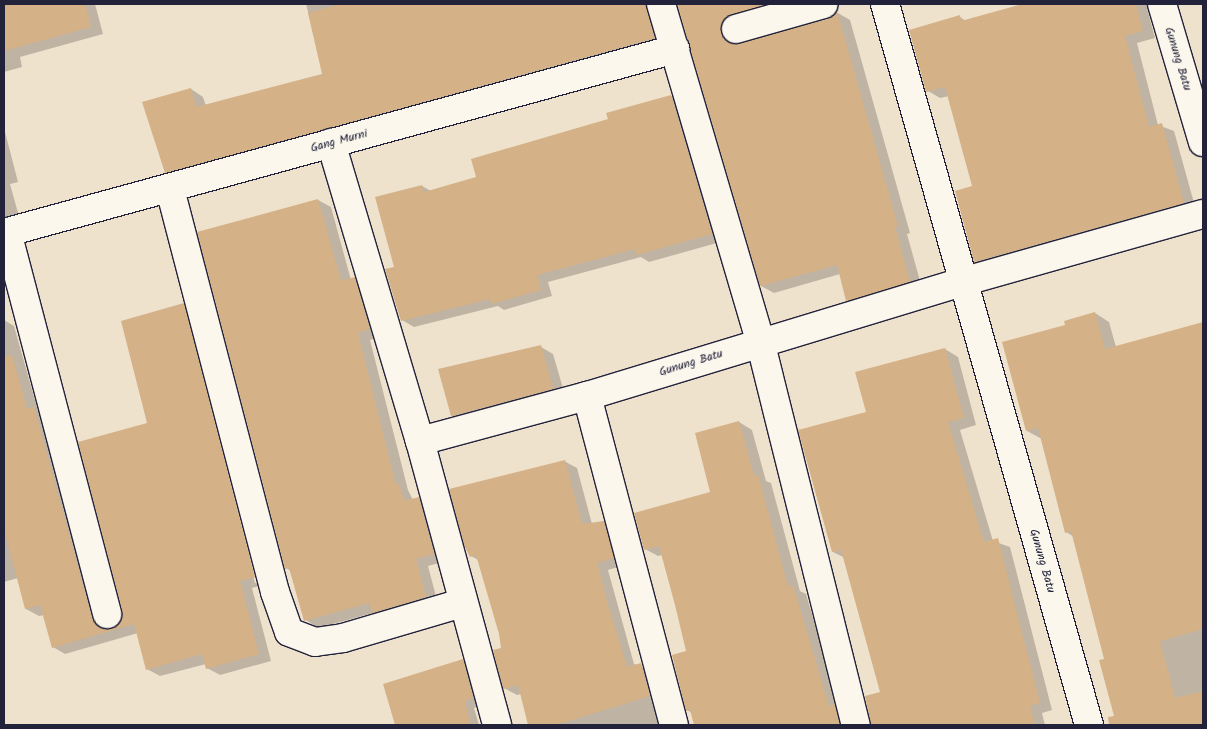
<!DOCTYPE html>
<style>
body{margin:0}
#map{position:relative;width:1207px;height:729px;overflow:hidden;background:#efe2cd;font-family:Kalam,sans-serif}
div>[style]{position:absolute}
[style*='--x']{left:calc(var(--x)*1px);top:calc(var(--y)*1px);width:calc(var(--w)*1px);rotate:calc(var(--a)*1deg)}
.shadow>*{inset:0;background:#0003}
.building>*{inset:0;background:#d4b186}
.roads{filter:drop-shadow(1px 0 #22223b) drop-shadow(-1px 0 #22223b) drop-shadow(0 1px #22223b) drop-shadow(0 -1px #22223b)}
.minor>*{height:28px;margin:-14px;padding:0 14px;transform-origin:14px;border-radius:14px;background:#fbf7ec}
span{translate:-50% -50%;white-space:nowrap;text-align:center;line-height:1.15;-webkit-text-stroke:4px #fbf7ec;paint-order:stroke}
.street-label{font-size:12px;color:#22223b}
.frame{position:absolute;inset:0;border:5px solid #22223b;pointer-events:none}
</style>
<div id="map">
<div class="shadow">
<i style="clip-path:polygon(4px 4px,95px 4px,103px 34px,20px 57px,22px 67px,4px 72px)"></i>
<i style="clip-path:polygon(306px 4px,660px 4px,667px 45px,179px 179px,166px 172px,191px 89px,203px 97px,206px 106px,324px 75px)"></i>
<i style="clip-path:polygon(679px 4px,804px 4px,733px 32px,736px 44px,829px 20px,838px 13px,850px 20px,910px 233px,907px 234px,922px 288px,860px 307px,847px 300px,840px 274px,774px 293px,761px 286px)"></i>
<i style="clip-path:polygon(1023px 4px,1146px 4px,1155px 38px,1137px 43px,1158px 125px,1174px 131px,1196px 210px,988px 269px,975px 261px,974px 187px,949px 96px,940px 98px,928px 91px,960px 17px,966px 21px)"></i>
<i style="clip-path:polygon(671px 96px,683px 103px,724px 241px,649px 262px,641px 257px,548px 282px,552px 296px,504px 310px,498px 306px,414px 327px,402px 320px,396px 267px,422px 186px,431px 191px,477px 178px)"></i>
<i style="clip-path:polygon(4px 128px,18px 182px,10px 184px,20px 220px,4px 225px)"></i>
<i style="clip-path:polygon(318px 200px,331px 207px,351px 280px,367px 286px,382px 336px,370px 340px,408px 490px,413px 500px,419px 498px,431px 506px,446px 561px,428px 566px,438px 604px,385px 620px,373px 613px,318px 628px,306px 620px,291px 571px,286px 568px)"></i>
<i style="clip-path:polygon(evenodd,183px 304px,196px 312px,267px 584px,252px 588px,271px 661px,220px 675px,207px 668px,206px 664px,160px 676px,147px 669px,138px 633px,65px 654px,53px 647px,44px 615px,39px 616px,26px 609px,18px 578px,4px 582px,4px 320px,14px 326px,38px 411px,46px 416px,107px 629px,119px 626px,123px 610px,148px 424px,183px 304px,185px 313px,187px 313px,258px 583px,255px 583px,185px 313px)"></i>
<i style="clip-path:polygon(1095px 313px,1109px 322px,1116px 347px,1200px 324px,1203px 326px,1203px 725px,1118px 725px,1101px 661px,1106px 660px,1074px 537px,1066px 532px,1042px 439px,1027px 431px,1067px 326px)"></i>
<i style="clip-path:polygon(541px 347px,553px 354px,565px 395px,464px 423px,452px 416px)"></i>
<i style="clip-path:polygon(945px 349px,958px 357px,976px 425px,960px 430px,993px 541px,1010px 547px,1052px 710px,1042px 713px,1045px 725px,871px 725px,881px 693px,845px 558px,833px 552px,868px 412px)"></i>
<i style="clip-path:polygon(739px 422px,752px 430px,766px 481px,771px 483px,800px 591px,806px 594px,840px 709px,852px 725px,696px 725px,692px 713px,687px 710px,688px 651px,662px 555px,658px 556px,645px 549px,712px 493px)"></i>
<i style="clip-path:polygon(564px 461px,577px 468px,592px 524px,604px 522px,616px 529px,625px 565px,608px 570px,634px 664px,653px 671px,668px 725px,530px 725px,521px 694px,517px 695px,504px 688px,501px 634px,480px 561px,471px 556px)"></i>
<i style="clip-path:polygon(463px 660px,473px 666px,483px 703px,474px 708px,479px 725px,396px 725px,385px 685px)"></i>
</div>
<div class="building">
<i style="clip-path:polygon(4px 4px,85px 4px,91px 27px,4px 51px)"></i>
<i style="clip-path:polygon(341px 4px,646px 4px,655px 38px,165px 173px,142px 102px,191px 88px,196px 107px,322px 74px,308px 13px)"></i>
<i style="clip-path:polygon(677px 4px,768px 4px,724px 19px,721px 34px,733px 44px,828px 19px,837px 11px,898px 226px,895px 227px,910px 282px,846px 301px,837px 265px,760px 286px)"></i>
<i style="clip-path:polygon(1023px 4px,1136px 4px,1143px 31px,1125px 36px,1149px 127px,1162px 123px,1184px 203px,974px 262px,955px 191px,972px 186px,945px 87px,926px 92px,909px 30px,960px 15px,961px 21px)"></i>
<i style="clip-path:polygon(671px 95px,712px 234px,636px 255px,635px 249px,537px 275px,541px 290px,491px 304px,490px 299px,401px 321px,385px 269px,394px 267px,375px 197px,422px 185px,424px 192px,476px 177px,471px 159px,608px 119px,606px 113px)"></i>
<i style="clip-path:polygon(318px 199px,341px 281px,355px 277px,370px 329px,358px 333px,396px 485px,399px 484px,404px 501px,419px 497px,434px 554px,416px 559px,426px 597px,372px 613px,369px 603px,304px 621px,289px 568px,285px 569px,197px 232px)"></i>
<i style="clip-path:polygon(184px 303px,255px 577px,240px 581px,259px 654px,206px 669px,202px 654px,146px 670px,134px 624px,52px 648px,40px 605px,25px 609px,4px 529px,4px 356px,12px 355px,27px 409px,34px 407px,92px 618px,102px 629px,111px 629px,122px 619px,122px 610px,78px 442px,147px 423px,121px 321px)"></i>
<i style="clip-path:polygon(1095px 312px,1105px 349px,1203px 322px,1203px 629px,1160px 641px,1175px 698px,1203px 691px,1203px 725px,1109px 725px,1108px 717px,1114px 716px,1099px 660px,1104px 659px,1071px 531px,1065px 533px,1038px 428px,1026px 431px,1002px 342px,1065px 325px,1064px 321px)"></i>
<i style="clip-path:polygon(541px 345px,553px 389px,451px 416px,438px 369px)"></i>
<i style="clip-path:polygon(945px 348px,964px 418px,948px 422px,984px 542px,998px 538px,1040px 703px,1030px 706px,1035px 725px,871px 725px,865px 696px,880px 692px,841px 550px,832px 552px,798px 430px,866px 412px,855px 372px)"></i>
<i style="clip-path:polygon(739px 421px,754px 476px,758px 474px,788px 587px,793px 585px,829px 706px,835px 705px,840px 725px,694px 725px,690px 710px,686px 711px,672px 655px,686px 651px,675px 605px,659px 546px,644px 550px,634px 513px,710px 492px,695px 433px)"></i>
<i style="clip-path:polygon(565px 460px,582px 524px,604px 521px,614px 558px,597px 563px,608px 605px,627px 667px,641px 663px,650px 696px,556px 725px,528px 725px,518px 685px,503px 689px,493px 650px,501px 648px,499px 634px,476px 555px,470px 557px,464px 545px,449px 489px)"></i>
<i style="clip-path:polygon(463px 659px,473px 697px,465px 702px,471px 725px,395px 725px,383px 684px)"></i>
</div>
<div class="roads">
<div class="minor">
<i style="--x:661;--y:4;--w:351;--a:73.6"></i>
<i style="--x:760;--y:341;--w:396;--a:76"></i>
<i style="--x:885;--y:4;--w:749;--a:74.2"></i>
<i style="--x:1162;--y:4;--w:144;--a:73.5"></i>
<i style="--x:736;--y:29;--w:91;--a:-15.9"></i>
<i style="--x:331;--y:143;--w:311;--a:73.4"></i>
<i style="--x:420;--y:441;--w:294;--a:74.8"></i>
<i style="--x:170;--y:189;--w:416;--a:75.4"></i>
<i style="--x:275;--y:592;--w:42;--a:70.7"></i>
<i style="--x:289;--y:632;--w:28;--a:21"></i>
<i style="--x:315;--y:642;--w:28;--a:-8"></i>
<i style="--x:343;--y:638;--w:124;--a:-16.4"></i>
<i style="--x:7;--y:232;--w:395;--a:75.3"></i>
<i style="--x:4;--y:233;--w:696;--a:-15.33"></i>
<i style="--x:587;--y:396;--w:340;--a:75.2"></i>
<i style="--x:420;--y:441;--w:173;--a:-15.1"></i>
<i style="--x:587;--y:396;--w:392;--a:-16.9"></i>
<i style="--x:962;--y:282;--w:250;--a:-15.8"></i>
</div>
</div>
<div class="street-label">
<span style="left:1178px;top:59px;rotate:73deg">Gunung Batu</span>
<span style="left:339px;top:141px;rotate:-15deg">Gang Murni</span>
<span style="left:691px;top:363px;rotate:-17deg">Gunung Batu</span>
<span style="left:1042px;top:561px;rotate:74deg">Gunung Batu</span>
</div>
<div class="frame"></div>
</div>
